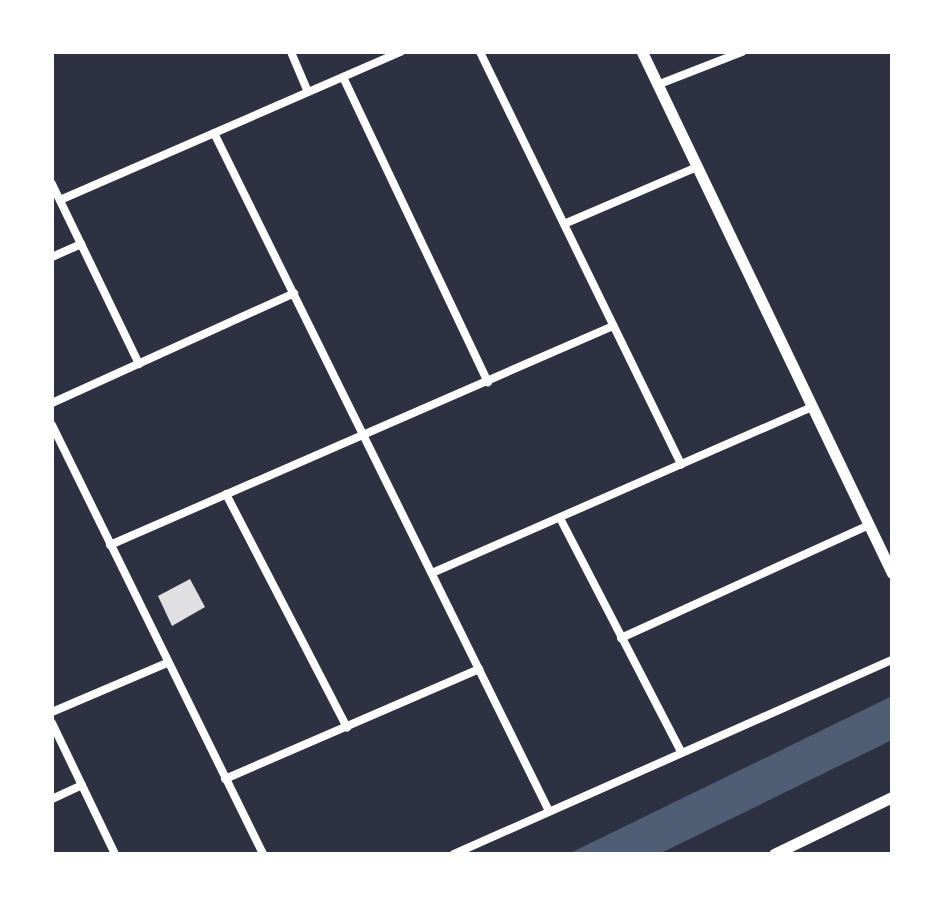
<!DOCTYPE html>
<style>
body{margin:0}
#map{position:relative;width:944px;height:906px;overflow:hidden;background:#2d3142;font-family:Roboto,sans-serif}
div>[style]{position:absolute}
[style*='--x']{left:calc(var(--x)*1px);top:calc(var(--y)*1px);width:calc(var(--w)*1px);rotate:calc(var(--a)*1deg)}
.water>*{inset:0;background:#4f5d75}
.building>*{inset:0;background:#e0e0e3}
.minor>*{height:8px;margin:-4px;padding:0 4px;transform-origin:4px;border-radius:4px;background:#fff}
.tertiary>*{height:11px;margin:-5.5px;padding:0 5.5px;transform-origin:5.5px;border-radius:5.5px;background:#fff}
span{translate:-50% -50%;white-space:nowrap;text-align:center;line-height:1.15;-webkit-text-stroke:7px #fff;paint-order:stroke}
.frame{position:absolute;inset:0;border:54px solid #fff;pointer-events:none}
</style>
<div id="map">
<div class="water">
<i style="clip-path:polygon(892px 696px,892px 740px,659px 854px,568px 854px)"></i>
</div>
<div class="building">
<i style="clip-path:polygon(190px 579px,205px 607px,172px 626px,158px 596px)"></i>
</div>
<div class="minor">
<i style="--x:291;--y:52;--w:43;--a:67"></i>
<i style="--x:480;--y:52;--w:459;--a:64"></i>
<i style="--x:343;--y:77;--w:338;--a:64.6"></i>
<i style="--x:657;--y:85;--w:91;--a:-21.2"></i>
<i style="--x:214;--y:133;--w:756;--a:63.71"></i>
<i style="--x:52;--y:184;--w:200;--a:64.2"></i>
<i style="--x:60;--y:200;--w:372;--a:-23.5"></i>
<i style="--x:564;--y:224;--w:145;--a:-23.2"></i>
<i style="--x:52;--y:257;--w:32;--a:-24"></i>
<i style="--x:52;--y:403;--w:266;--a:-24.4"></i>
<i style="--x:52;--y:425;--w:478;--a:63.8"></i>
<i style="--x:226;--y:494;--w:263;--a:62.6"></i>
<i style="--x:562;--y:522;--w:257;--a:62.6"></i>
<i style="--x:110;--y:545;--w:549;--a:-23.53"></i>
<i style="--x:432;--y:573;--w:415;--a:-23.6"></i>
<i style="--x:621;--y:638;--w:273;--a:-24.5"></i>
<i style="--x:52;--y:712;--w:125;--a:-23.1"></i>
<i style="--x:52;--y:723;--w:145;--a:64.3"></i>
<i style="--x:225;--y:779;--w:277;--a:-23.4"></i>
<i style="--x:52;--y:799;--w:33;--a:-25"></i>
<i style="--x:454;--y:854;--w:479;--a:-23.9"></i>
</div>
<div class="tertiary">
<i style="--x:642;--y:52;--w:578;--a:64.37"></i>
<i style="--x:774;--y:854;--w:131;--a:-25.8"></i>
</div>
<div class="frame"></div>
</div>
